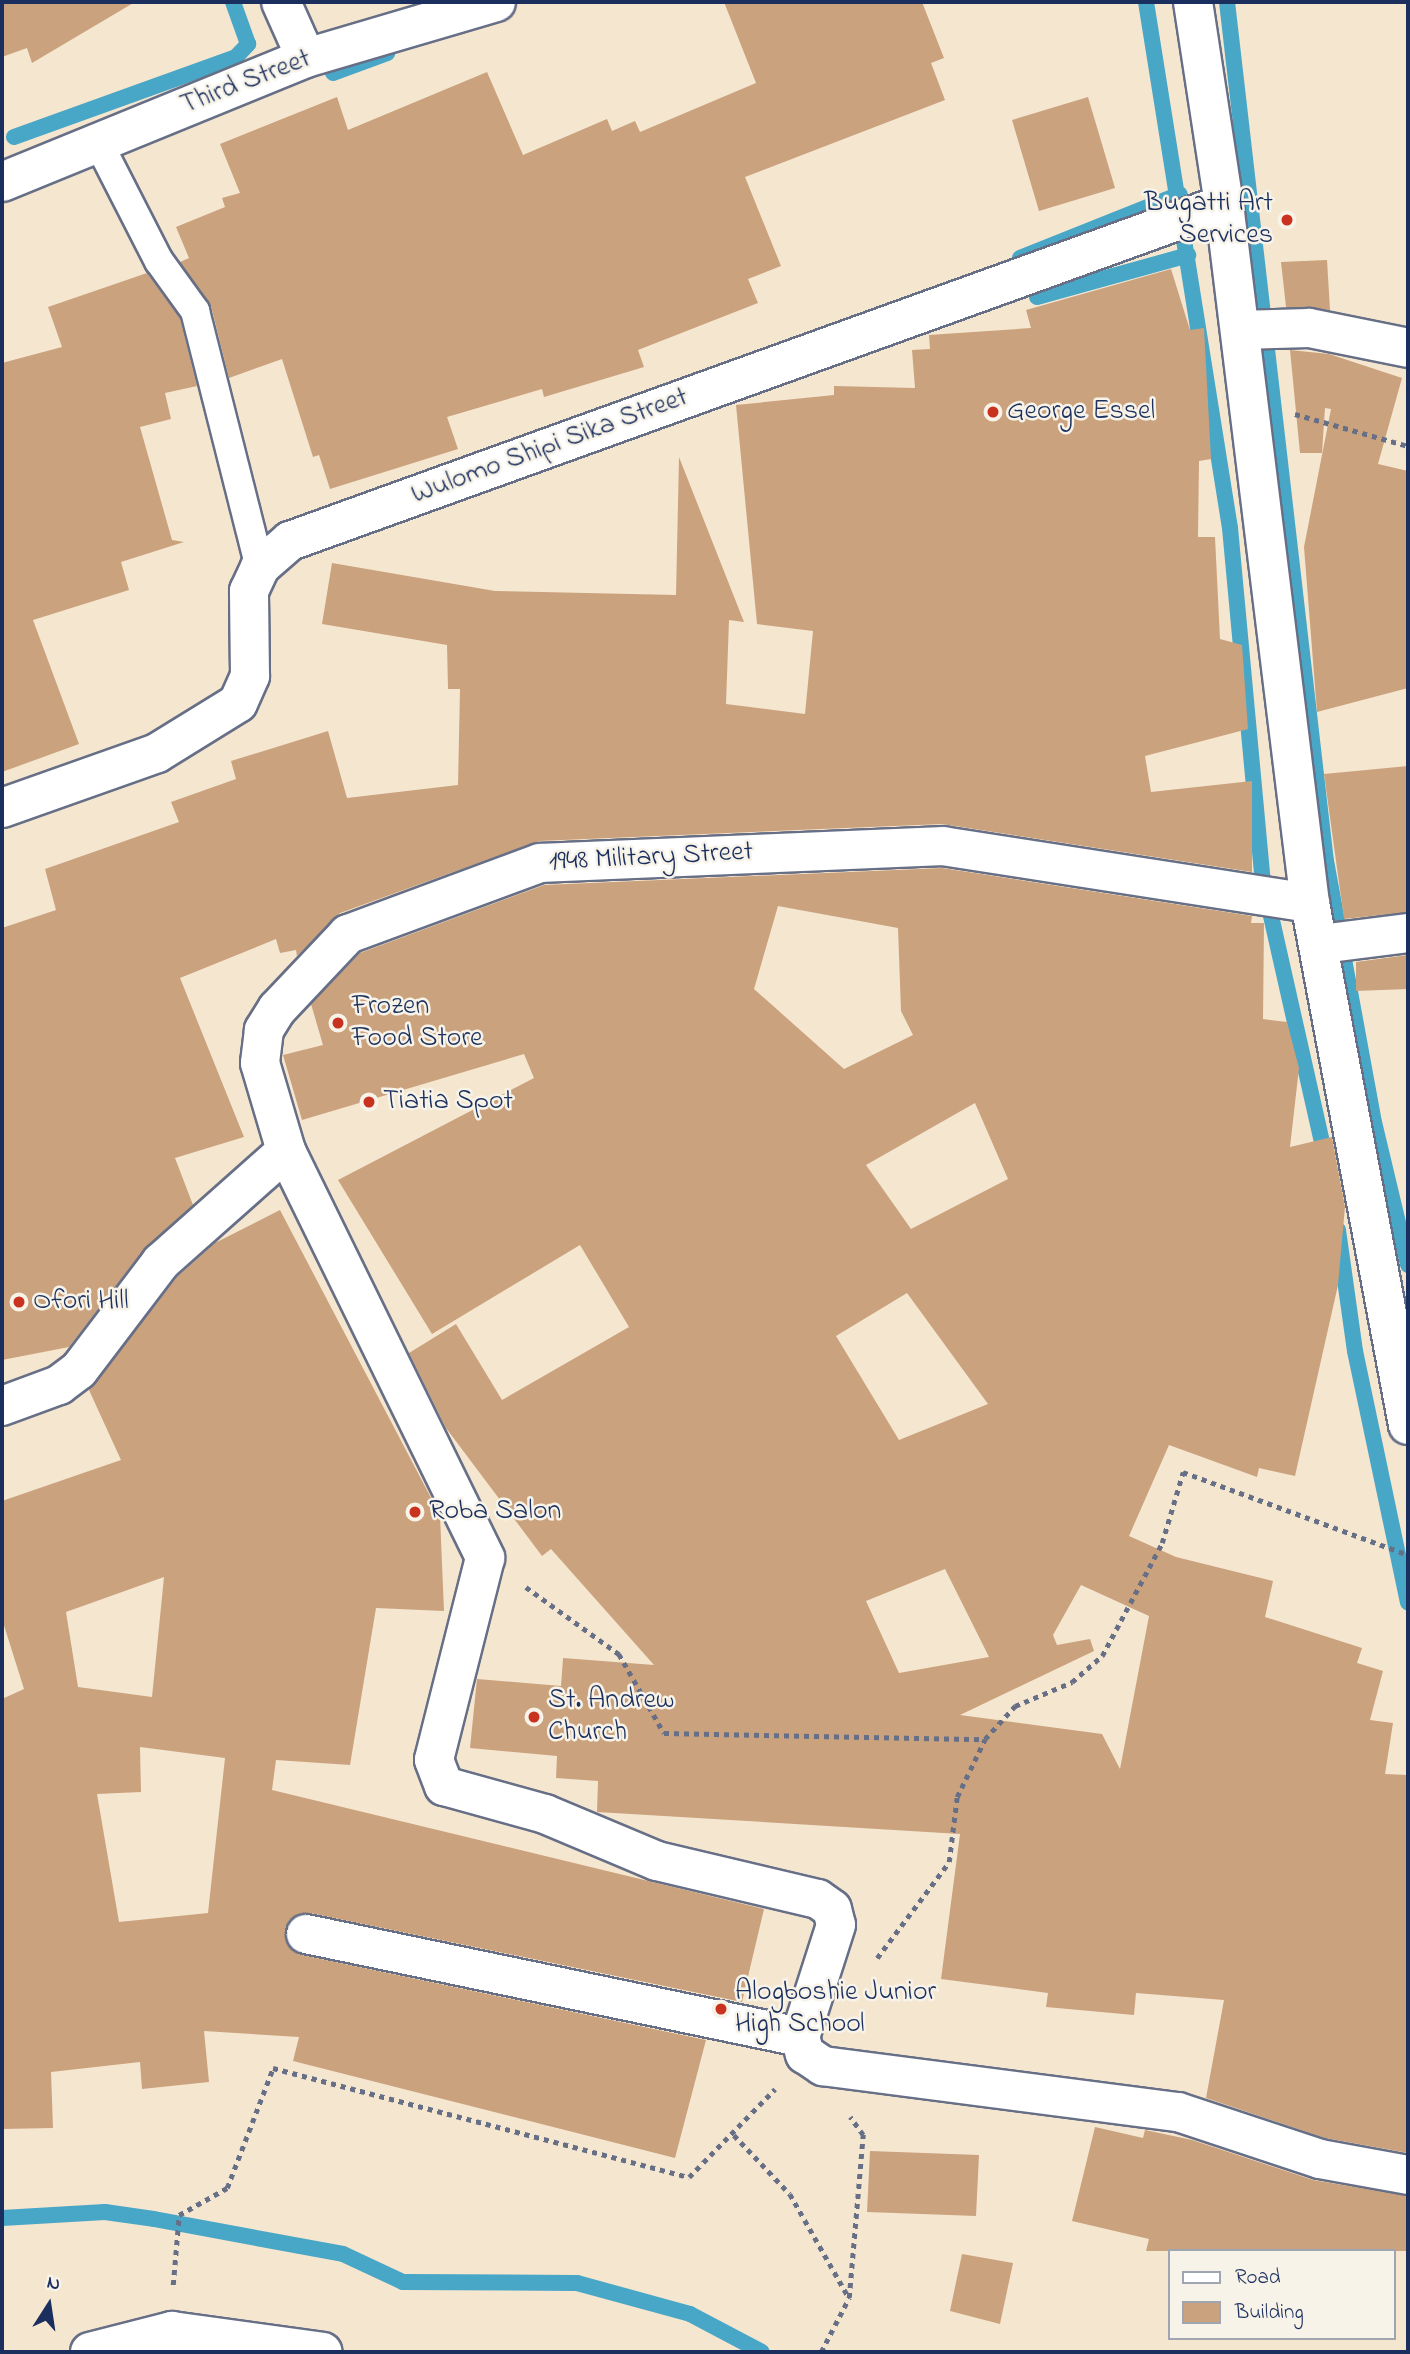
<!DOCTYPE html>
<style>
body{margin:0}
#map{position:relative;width:1410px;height:2354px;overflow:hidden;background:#f5e6d0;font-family:"Indie Flower",sans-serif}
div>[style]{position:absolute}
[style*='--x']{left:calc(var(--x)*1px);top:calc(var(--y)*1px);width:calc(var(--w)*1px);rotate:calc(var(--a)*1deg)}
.stream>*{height:16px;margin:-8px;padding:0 8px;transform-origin:8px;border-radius:8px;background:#48a6c7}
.building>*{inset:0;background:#cba27e}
.path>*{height:4.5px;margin-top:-2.25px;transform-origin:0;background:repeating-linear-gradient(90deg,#676f86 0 5px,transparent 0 10px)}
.roads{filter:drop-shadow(2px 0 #676f86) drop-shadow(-2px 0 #676f86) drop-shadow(0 2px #676f86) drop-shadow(0 -2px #676f86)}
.service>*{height:28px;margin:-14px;padding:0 14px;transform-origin:14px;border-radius:14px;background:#fff}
.minor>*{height:38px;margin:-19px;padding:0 19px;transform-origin:19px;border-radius:19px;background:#fff}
.dots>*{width:19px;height:19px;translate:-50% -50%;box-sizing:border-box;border:4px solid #f7f3e8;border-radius:50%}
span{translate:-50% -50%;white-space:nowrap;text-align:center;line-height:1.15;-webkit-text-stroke:5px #f7f3e8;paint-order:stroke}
.street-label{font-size:28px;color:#1b2f5e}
.poi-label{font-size:28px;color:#1b2f5e}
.right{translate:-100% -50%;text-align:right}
.left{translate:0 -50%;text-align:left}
.frame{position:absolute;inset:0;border:4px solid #1b2f5e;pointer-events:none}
.legend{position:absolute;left:1168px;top:2249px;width:228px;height:91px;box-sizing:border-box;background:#f7f3e8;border:2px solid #9fa5b1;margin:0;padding:9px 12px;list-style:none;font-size:21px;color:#1b2f5e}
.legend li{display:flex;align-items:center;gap:14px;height:35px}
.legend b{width:35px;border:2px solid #9fa5b1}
.north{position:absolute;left:14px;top:2270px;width:70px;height:70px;-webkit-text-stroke:5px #f7f3e8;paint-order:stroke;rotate:12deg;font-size:19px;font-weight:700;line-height:28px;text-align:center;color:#1b2f5e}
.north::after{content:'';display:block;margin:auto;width:24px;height:32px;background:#1b2f5e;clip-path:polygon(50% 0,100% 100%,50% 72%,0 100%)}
</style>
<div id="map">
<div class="stream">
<i style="--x:1146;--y:2;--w:533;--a:80.93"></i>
<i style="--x:1230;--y:528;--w:349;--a:84.7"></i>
<i style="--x:1262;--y:876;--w:291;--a:77.3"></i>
<i style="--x:1227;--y:2;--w:865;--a:83.43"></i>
<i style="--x:1326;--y:861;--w:265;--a:79.6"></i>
<i style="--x:1374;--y:1122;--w:147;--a:76.6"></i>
<i style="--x:333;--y:73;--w:58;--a:-20.3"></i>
<i style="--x:14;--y:137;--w:236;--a:-19.8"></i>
<i style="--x:236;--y:57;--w:18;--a:-47"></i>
<i style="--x:248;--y:44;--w:45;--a:-109.7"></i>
<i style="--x:1020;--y:258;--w:172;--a:-21.8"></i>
<i style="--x:1037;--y:297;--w:157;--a:-15.5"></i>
<i style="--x:1338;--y:1230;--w:122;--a:82"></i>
<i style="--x:1355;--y:1351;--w:257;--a:78.1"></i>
<i style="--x:2;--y:2218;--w:103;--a:-3.3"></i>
<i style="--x:105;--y:2212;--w:49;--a:8.1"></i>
<i style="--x:154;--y:2219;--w:192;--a:10.5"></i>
<i style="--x:343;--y:2254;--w:66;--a:25"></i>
<i style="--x:403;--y:2282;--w:174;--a:0.3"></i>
<i style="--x:577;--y:2283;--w:117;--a:15.3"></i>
<i style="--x:690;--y:2314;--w:81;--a:27.8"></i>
</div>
<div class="building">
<i style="clip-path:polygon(2px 2px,135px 2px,32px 63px,27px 48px,2px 57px)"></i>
<i style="clip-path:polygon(724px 2px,922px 2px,944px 58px,931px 63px,945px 100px,745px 177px,781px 266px,748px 279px,758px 303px,638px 350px,644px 367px,544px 397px,542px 389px,447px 417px,458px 449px,330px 489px,319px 455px,313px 457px,282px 359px,229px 378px,211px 306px,180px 262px,189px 258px,176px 227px,225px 207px,222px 198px,240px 193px,220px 144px,337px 97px,348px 130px,487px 72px,523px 155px,607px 119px,612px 131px,635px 121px,640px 132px,756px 83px)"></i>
<i style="clip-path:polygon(1088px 97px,1115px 188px,1039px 211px,1012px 120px)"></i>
<i style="clip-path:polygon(1327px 260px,1330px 310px,1286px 307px,1281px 262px)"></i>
<i style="clip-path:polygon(1171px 269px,1190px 330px,1204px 328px,1211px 459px,1199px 461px,1198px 537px,1215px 537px,1220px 639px,1242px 645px,1248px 729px,1145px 756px,1151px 792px,1252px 781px,1252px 872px,942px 824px,539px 841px,340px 913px,297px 956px,296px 950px,280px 953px,276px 939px,180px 978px,244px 1137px,175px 1158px,193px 1205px,144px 1249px,69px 1347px,2px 1360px,2px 928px,56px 910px,45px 869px,179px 822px,171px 802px,236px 779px,231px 761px,328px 731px,347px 798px,458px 785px,460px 689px,448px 689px,447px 645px,322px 624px,332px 563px,495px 591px,676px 595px,679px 457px,744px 622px,729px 620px,726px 704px,805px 714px,813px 631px,757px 624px,736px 405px,834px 395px,834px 386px,915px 388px,912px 350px,930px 349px,929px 335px,1031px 328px,1026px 310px)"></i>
<i style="clip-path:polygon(147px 273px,180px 318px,197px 386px,165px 393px,171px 419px,140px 427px,172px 540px,184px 542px,121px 562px,129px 590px,33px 620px,79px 744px,2px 772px,2px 363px,62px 347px,48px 307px)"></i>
<i style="clip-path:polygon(1290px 350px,1329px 354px,1402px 378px,1378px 464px,1408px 471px,1408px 688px,1317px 712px,1304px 547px,1331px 409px,1325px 408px,1322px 453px,1300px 453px)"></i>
<i style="clip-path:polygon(1408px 766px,1408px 912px,1344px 919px,1324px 774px)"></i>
<i style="clip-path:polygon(evenodd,942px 868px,1252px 916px,1251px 923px,1264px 923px,1263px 1019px,1287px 1022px,1299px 1068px,1290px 1147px,1332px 1137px,1345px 1207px,1338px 1285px,1295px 1476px,1259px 1468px,1257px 1477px,1169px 1445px,1129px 1536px,1176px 1557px,1273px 1581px,1265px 1617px,1362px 1648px,1357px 1663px,1383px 1671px,1370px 1720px,1393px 1723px,1385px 1774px,1408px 1775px,1408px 2153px,1325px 2138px,1206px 2098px,1224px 2000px,1136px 1993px,1134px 2015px,1046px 2007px,1048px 1993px,941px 1979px,960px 1834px,597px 1812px,598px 1781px,556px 1778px,557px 1756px,470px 1748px,477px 1679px,561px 1686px,563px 1658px,654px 1665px,551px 1549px,542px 1556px,446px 1428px,409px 1353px,456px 1324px,502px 1400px,629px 1327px,580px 1245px,432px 1334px,338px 1180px,534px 1078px,524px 1054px,302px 1120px,283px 1055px,323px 1045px,311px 1004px,360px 953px,544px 885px,942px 868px,778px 906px,898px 928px,901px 1011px,913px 1035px,844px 1069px,754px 989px,778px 906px,942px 868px,975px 1103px,1008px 1179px,911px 1229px,866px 1165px,975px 1103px,942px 868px,907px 1293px,988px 1404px,899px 1440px,836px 1336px,907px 1293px,942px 868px,945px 1569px,989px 1657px,899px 1673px,866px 1601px,945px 1569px,942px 868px,1081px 1585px,1149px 1616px,1120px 1769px,1102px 1734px,960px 1715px,1094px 1651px,1090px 1639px,1057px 1645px,1053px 1635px,1081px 1585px)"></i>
<i style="clip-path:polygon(1408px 955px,1408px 989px,1356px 991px,1356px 962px)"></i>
<i style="clip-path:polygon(evenodd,280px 1210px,440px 1515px,444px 1611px,376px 1608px,350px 1765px,276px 1760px,272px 1790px,764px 1909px,742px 2002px,310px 1913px,289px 1920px,286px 1941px,302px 1955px,706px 2040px,675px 2158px,293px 2061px,299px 2037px,204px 2031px,209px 2082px,142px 2089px,140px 2062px,51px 2072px,53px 2128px,2px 2129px,2px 1699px,24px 1689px,2px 1619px,2px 1501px,121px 1460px,89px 1390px,177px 1277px,215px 1243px,280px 1210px,164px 1577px,152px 1697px,78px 1687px,66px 1612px,164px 1577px,280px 1210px,140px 1747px,225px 1758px,208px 1913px,119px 1922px,97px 1794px,141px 1792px,140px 1747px)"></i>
<i style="clip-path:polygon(1095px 2127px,1143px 2138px,1145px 2130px,1192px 2140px,1313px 2180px,1408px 2196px,1408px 2251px,1146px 2251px,1149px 2239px,1072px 2221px)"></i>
<i style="clip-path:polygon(870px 2151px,979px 2155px,976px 2216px,867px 2212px)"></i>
<i style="clip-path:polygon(962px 2254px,1013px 2263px,1000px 2324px,950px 2311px)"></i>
</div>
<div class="path">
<i style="--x:1295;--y:414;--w:117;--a:15.8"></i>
<i style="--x:526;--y:1587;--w:115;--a:35.8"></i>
<i style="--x:619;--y:1654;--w:91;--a:60.3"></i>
<i style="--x:664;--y:1733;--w:321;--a:1.1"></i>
<i style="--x:877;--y:1958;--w:120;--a:-53.1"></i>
<i style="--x:949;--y:1862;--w:65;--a:-83"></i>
<i style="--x:957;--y:1797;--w:64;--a:-64.2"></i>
<i style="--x:985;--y:1739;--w:45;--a:-47.7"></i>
<i style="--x:1015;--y:1706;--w:62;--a:-22.8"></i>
<i style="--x:1072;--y:1682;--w:40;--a:-41"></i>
<i style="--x:1102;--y:1656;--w:128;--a:-62"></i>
<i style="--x:1162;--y:1543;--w:74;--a:-73.5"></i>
<i style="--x:1183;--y:1472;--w:240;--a:20.2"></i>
<i style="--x:734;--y:2135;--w:81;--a:46.5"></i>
<i style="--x:790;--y:2194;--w:117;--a:60.4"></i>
<i style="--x:173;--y:2285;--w:70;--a:-85.1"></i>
<i style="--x:179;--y:2215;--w:55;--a:-29.4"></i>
<i style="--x:227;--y:2188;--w:129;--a:-69"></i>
<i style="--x:273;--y:2068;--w:430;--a:14.7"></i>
<i style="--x:689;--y:2177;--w:123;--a:-45.7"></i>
<i style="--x:821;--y:2352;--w:61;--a:-62.6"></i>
<i style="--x:849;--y:2298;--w:164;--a:-85.1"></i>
<i style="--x:863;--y:2135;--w:22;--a:-126"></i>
</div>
<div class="roads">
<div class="service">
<i style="--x:98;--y:142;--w:134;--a:62.9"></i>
<i style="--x:159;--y:261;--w:62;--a:54.2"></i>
<i style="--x:195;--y:311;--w:264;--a:75.8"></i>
</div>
<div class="minor">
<i style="--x:281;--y:2;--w:61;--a:65.9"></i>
<i style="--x:1193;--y:2;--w:204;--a:81.3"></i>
<i style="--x:1224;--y:204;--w:704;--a:82.99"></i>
<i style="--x:1310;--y:903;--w:531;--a:79.37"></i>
<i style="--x:2;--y:182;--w:328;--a:-22.2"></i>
<i style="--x:306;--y:58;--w:198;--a:-16.4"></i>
<i style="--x:1240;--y:330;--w:69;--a:-1.7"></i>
<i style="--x:1309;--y:328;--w:101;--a:11.4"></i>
<i style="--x:2;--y:808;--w:164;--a:-19.5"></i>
<i style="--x:157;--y:753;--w:95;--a:-31.7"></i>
<i style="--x:238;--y:703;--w:30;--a:-66"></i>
<i style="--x:250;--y:676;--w:85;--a:-90.7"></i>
<i style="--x:249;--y:591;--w:26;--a:-65"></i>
<i style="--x:260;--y:567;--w:40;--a:-41"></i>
<i style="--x:290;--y:541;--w:993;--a:-19.84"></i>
<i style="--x:1310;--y:903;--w:371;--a:-171.2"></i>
<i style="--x:943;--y:846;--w:403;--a:177.6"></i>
<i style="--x:540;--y:863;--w:205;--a:159.7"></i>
<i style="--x:348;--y:934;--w:103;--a:133.4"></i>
<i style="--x:277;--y:1009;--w:25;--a:122"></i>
<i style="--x:264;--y:1030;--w:33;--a:97"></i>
<i style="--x:260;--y:1063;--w:92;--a:73.5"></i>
<i style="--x:286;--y:1151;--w:453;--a:63.9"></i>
<i style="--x:485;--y:1558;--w:208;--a:104.2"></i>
<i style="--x:434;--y:1760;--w:28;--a:69"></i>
<i style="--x:444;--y:1786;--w:105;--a:15.5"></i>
<i style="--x:545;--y:1814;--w:121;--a:22.8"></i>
<i style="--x:657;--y:1861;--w:165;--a:13.3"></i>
<i style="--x:818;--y:1899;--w:17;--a:36"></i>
<i style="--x:832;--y:1909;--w:16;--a:76"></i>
<i style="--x:836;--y:1925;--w:118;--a:107.8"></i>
<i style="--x:800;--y:2037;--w:18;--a:74"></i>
<i style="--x:805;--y:2054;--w:22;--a:34"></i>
<i style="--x:823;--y:2066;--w:358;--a:7.4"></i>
<i style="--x:1178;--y:2112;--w:150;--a:18.3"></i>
<i style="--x:1320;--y:2159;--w:89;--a:10.3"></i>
<i style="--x:1321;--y:944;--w:88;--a:-7.2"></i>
<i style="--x:2;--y:1406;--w:61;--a:-20.2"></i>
<i style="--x:59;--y:1385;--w:25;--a:-37"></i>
<i style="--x:79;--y:1370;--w:136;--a:-52.8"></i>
<i style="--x:161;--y:1262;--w:167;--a:-41.6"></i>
<i style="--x:306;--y:1934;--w:505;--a:11.78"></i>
<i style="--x:90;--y:2352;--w:85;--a:-14.4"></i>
<i style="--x:172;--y:2331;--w:152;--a:7.9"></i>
</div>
</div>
<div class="dots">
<i style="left:1287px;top:220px;background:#c8321e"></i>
<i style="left:993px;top:412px;background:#c8321e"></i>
<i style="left:338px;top:1023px;background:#c8321e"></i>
<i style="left:369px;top:1102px;background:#c8321e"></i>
<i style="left:19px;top:1302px;background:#c8321e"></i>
<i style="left:415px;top:1512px;background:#c8321e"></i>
<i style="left:534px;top:1717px;background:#c8321e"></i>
<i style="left:721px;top:2009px;background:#c8321e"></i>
</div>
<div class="street-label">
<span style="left:246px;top:83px;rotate:-21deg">Third Street</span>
<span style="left:550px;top:447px;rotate:-20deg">Wulomo Shipi Sika Street</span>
<span style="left:651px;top:858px;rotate:-3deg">1948 Military Street</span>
</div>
<div class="poi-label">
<span class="right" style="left:1273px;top:220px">Bugatti Art<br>Services</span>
<span class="left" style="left:1007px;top:412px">George Essel</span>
<span class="left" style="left:352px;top:1023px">Frozen<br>Food Store</span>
<span class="left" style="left:383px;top:1102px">Tiatia Spot</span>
<span class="left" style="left:33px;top:1302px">Ofori Hill</span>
<span class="left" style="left:429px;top:1512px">Roba Salon</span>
<span class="left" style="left:548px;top:1717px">St. Andrew<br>Church</span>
<span class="left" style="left:735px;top:2009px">Alogboshie Junior<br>High School</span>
</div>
<div class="frame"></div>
<ul class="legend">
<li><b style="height:9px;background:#fff"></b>Road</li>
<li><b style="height:19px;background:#cba27e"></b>Building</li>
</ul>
<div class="north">N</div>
</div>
